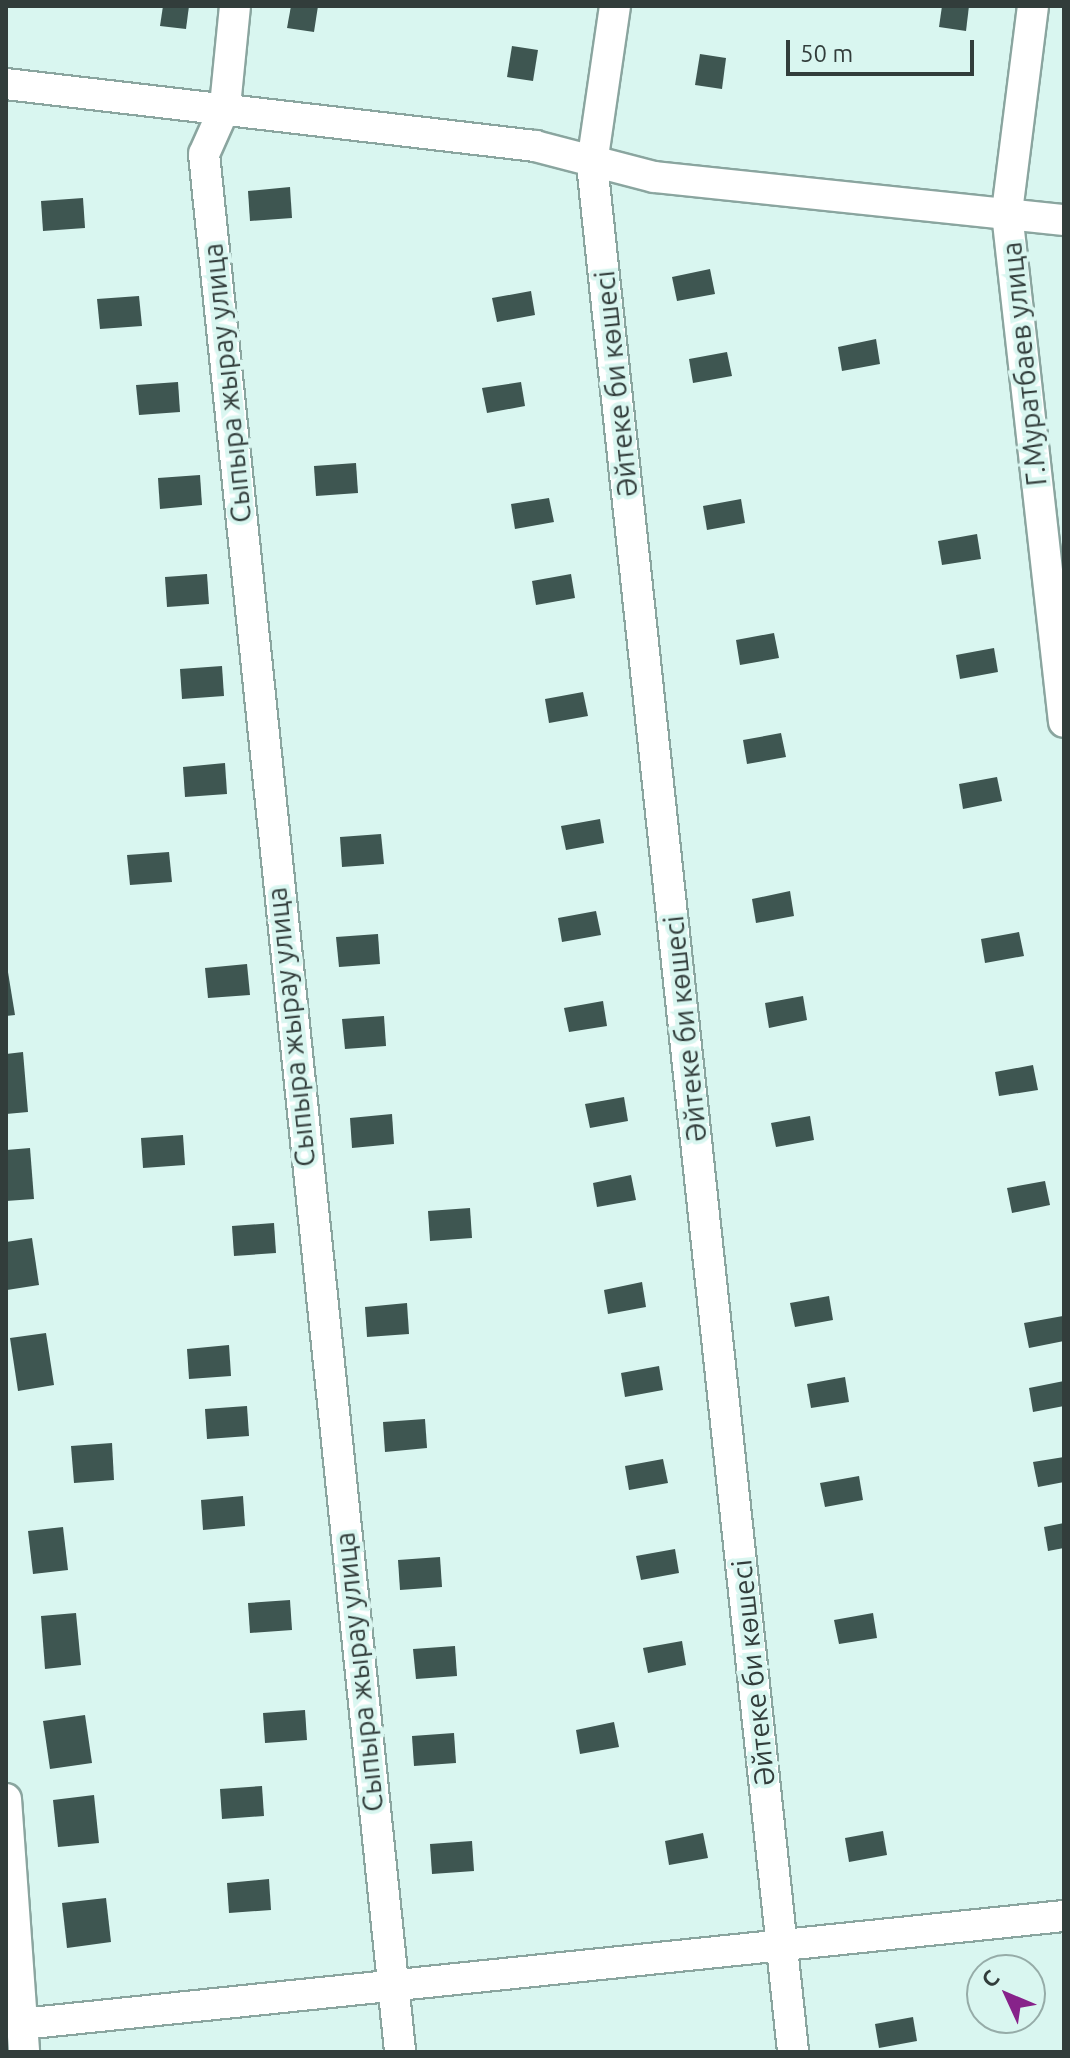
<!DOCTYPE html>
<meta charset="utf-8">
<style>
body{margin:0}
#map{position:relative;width:1070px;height:2058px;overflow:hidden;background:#d9f6f0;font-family:Ubuntu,sans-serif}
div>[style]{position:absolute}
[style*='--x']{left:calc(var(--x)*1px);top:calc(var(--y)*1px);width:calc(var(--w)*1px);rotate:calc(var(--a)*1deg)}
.building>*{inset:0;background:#3e5651}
.roads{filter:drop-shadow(2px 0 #8aa59f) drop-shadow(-2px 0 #8aa59f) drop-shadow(0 2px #8aa59f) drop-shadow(0 -2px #8aa59f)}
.minor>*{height:30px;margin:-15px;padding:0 15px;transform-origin:15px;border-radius:15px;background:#fff}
span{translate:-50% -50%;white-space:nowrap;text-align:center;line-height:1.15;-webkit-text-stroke:8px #d9f6f0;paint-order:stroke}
.street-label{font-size:28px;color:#323d3b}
.frame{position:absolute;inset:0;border:8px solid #323d3b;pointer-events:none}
.north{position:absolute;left:966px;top:1954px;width:80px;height:80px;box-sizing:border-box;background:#d9f6f0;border:2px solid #96aca8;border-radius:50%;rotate:314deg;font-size:22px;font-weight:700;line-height:32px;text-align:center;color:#323d3b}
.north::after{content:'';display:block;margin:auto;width:28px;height:36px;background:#87228a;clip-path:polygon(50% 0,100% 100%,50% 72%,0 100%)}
.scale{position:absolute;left:786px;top:40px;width:188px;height:36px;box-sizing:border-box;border:4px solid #323d3b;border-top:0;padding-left:10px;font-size:24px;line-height:28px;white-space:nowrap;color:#323d3b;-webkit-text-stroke:6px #d9f6f0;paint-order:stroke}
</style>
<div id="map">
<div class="building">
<i style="clip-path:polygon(163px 6px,189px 6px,186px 29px,160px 26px)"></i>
<i style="clip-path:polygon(291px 6px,318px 6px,314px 32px,287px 28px)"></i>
<i style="clip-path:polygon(942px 6px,969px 6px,966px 31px,939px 27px)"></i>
<i style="clip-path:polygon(512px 46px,538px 50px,533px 81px,507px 77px)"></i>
<i style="clip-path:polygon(700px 54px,726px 58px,722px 89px,695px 85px)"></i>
<i style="clip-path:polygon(290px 187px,292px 218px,250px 221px,248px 191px)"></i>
<i style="clip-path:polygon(83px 198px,85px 228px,43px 231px,41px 201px)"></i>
<i style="clip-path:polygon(710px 269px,715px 294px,677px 301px,672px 277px)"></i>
<i style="clip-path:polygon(531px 291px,535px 315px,497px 322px,492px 298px)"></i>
<i style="clip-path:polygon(139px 296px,142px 326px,100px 329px,97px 299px)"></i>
<i style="clip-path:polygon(876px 339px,880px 364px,842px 371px,838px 347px)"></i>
<i style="clip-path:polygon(727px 352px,732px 376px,693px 383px,689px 359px)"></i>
<i style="clip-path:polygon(178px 382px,180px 412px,139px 415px,136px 385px)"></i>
<i style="clip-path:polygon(521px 382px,525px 406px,487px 413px,482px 388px)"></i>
<i style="clip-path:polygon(356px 463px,358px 493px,316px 496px,314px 466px)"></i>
<i style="clip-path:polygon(200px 475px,202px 505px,160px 509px,158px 478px)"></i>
<i style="clip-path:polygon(549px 498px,554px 522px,515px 529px,511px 504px)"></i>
<i style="clip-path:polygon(741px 499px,745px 523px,707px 530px,703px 506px)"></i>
<i style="clip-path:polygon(977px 534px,981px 559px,942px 565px,938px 541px)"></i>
<i style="clip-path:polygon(207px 574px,209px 604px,167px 607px,165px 577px)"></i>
<i style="clip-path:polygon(571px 574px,575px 598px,536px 605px,532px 581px)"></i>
<i style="clip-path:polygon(774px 633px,779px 658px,740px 665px,736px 640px)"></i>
<i style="clip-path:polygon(994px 648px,998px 672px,960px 679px,956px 655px)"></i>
<i style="clip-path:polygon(222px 666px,224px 696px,182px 699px,180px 669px)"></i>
<i style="clip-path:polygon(583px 692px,588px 716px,549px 723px,545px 699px)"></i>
<i style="clip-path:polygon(781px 733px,786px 757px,747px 764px,743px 740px)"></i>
<i style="clip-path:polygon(225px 763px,227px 794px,185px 797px,183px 767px)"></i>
<i style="clip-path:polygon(997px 777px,1002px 801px,963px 809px,959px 784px)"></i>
<i style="clip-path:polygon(600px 819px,604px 843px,566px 850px,561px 826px)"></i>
<i style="clip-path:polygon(381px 834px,384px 864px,342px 867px,340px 837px)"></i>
<i style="clip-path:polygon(169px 852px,172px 882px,130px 885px,127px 855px)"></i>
<i style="clip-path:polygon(790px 891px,794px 916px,756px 923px,752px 899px)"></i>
<i style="clip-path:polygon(596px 911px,601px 935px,562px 942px,558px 918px)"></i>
<i style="clip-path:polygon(1019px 932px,1024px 956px,985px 963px,981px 939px)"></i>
<i style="clip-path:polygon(378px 934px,380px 964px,339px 967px,336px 937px)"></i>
<i style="clip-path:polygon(6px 960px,15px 1015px,6px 1016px)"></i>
<i style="clip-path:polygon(247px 964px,250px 995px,208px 998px,205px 968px)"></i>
<i style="clip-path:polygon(803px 996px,807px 1020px,769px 1028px,765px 1003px)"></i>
<i style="clip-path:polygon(603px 1001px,607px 1026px,569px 1032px,564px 1008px)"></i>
<i style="clip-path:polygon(384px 1016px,386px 1046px,345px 1049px,342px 1019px)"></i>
<i style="clip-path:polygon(23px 1052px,28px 1112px,6px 1114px,6px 1054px)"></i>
<i style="clip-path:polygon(1033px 1065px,1038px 1090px,999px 1096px,995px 1072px)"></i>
<i style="clip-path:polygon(624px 1097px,628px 1121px,590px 1128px,585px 1104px)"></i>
<i style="clip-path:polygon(392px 1114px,394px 1144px,352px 1148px,350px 1118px)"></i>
<i style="clip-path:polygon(810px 1116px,814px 1140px,776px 1147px,771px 1123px)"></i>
<i style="clip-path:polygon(183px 1135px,185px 1165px,143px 1168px,141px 1138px)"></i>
<i style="clip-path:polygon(30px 1148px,34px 1199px,6px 1201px,6px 1150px)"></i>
<i style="clip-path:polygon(631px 1175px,636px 1200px,597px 1207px,593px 1183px)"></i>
<i style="clip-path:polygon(1045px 1181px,1050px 1205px,1012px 1213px,1007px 1188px)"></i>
<i style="clip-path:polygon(470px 1208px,472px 1238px,430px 1241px,428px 1211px)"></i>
<i style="clip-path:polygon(274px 1223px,276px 1253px,234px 1256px,232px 1226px)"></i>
<i style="clip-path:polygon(32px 1238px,39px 1285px,7px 1290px,6px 1242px)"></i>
<i style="clip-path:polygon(642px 1282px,646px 1307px,608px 1314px,604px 1290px)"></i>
<i style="clip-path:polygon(829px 1296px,833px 1320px,795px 1327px,790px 1303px)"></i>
<i style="clip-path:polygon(407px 1303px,409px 1334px,367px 1337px,365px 1307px)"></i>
<i style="clip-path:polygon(1063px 1316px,1064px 1341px,1029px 1348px,1024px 1323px)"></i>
<i style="clip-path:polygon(46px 1333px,54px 1385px,18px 1391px,10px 1338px)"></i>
<i style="clip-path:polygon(229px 1345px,231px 1376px,189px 1379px,187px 1349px)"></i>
<i style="clip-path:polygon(659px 1366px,663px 1390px,625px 1397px,621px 1373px)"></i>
<i style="clip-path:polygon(845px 1377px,849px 1402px,811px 1408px,807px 1384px)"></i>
<i style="clip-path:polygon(1064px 1381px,1064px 1406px,1033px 1412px,1029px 1388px)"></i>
<i style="clip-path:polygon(247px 1406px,249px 1436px,207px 1439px,205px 1409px)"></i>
<i style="clip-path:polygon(425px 1419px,427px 1448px,385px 1452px,383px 1422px)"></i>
<i style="clip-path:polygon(112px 1443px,114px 1480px,74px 1483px,71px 1446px)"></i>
<i style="clip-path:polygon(1064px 1457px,1064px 1482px,1038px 1487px,1033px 1462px)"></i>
<i style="clip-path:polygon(663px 1459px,668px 1483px,629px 1490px,625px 1466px)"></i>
<i style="clip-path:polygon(859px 1476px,863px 1500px,825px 1507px,820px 1483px)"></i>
<i style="clip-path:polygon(243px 1496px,245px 1526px,203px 1530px,201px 1500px)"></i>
<i style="clip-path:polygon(1064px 1523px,1064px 1548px,1048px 1551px,1044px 1527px)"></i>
<i style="clip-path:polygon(63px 1527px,68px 1570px,33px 1574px,28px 1531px)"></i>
<i style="clip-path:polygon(675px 1549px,679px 1573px,641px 1580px,636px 1556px)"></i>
<i style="clip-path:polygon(440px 1557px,442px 1587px,400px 1590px,398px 1560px)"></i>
<i style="clip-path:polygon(290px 1600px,292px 1630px,250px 1633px,248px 1603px)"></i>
<i style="clip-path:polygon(76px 1613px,81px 1665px,45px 1669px,41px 1616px)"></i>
<i style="clip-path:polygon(873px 1613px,877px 1638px,839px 1644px,834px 1620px)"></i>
<i style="clip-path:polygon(682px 1641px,686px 1665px,648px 1673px,643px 1648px)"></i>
<i style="clip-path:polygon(455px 1646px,457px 1676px,416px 1679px,413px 1649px)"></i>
<i style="clip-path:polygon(305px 1710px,307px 1740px,265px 1743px,263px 1713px)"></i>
<i style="clip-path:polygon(85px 1715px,92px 1763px,50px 1769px,43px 1721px)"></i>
<i style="clip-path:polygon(614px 1722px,619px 1747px,580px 1754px,576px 1730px)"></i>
<i style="clip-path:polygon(454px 1733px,456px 1763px,414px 1766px,412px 1736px)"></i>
<i style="clip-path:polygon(262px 1786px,264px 1816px,222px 1819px,220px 1789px)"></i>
<i style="clip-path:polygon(94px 1795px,99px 1843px,58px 1847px,53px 1800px)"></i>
<i style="clip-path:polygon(883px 1831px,887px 1855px,849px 1862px,845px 1838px)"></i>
<i style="clip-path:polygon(703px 1833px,708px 1858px,669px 1865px,665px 1841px)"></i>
<i style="clip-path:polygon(472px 1841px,474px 1871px,432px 1874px,430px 1844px)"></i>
<i style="clip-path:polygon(269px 1879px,271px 1910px,229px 1913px,227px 1883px)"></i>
<i style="clip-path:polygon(106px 1898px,111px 1942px,67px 1948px,62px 1903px)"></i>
<i style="clip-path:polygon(913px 2017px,917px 2041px,879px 2048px,875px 2024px)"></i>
</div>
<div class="roads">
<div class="minor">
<i style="--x:235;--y:6;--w:101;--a:95.7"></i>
<i style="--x:225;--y:107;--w:51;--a:114.1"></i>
<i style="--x:204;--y:154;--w:1908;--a:84.1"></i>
<i style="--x:615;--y:6;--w:160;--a:98.3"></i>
<i style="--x:592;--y:164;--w:1899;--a:83.92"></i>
<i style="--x:1033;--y:6;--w:209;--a:97.2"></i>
<i style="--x:1007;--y:213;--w:512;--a:83.61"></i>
<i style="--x:6;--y:84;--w:533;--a:6.68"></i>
<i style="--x:535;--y:146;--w:123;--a:14.6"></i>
<i style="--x:654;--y:177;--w:412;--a:6"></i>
<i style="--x:6;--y:1799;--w:254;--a:85.9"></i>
<i style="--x:6;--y:1992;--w:36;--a:63"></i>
<i style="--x:22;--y:2024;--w:1048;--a:-5.92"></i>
</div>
</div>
<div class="street-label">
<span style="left:1024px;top:364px;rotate:-96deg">Г.Муратбаев улица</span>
<span style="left:227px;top:383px;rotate:-96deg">Сыпыра жырау улица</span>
<span style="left:616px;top:384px;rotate:-96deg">Әйтеке би көшесі</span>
<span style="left:291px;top:1027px;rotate:-96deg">Сыпыра жырау улица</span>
<span style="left:685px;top:1029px;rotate:-96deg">Әйтеке би көшесі</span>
<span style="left:359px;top:1672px;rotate:-96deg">Сыпыра жырау улица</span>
<span style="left:753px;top:1673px;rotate:-96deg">Әйтеке би көшесі</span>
</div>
<div class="frame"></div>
<div class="north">С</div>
<div class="scale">50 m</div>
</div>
